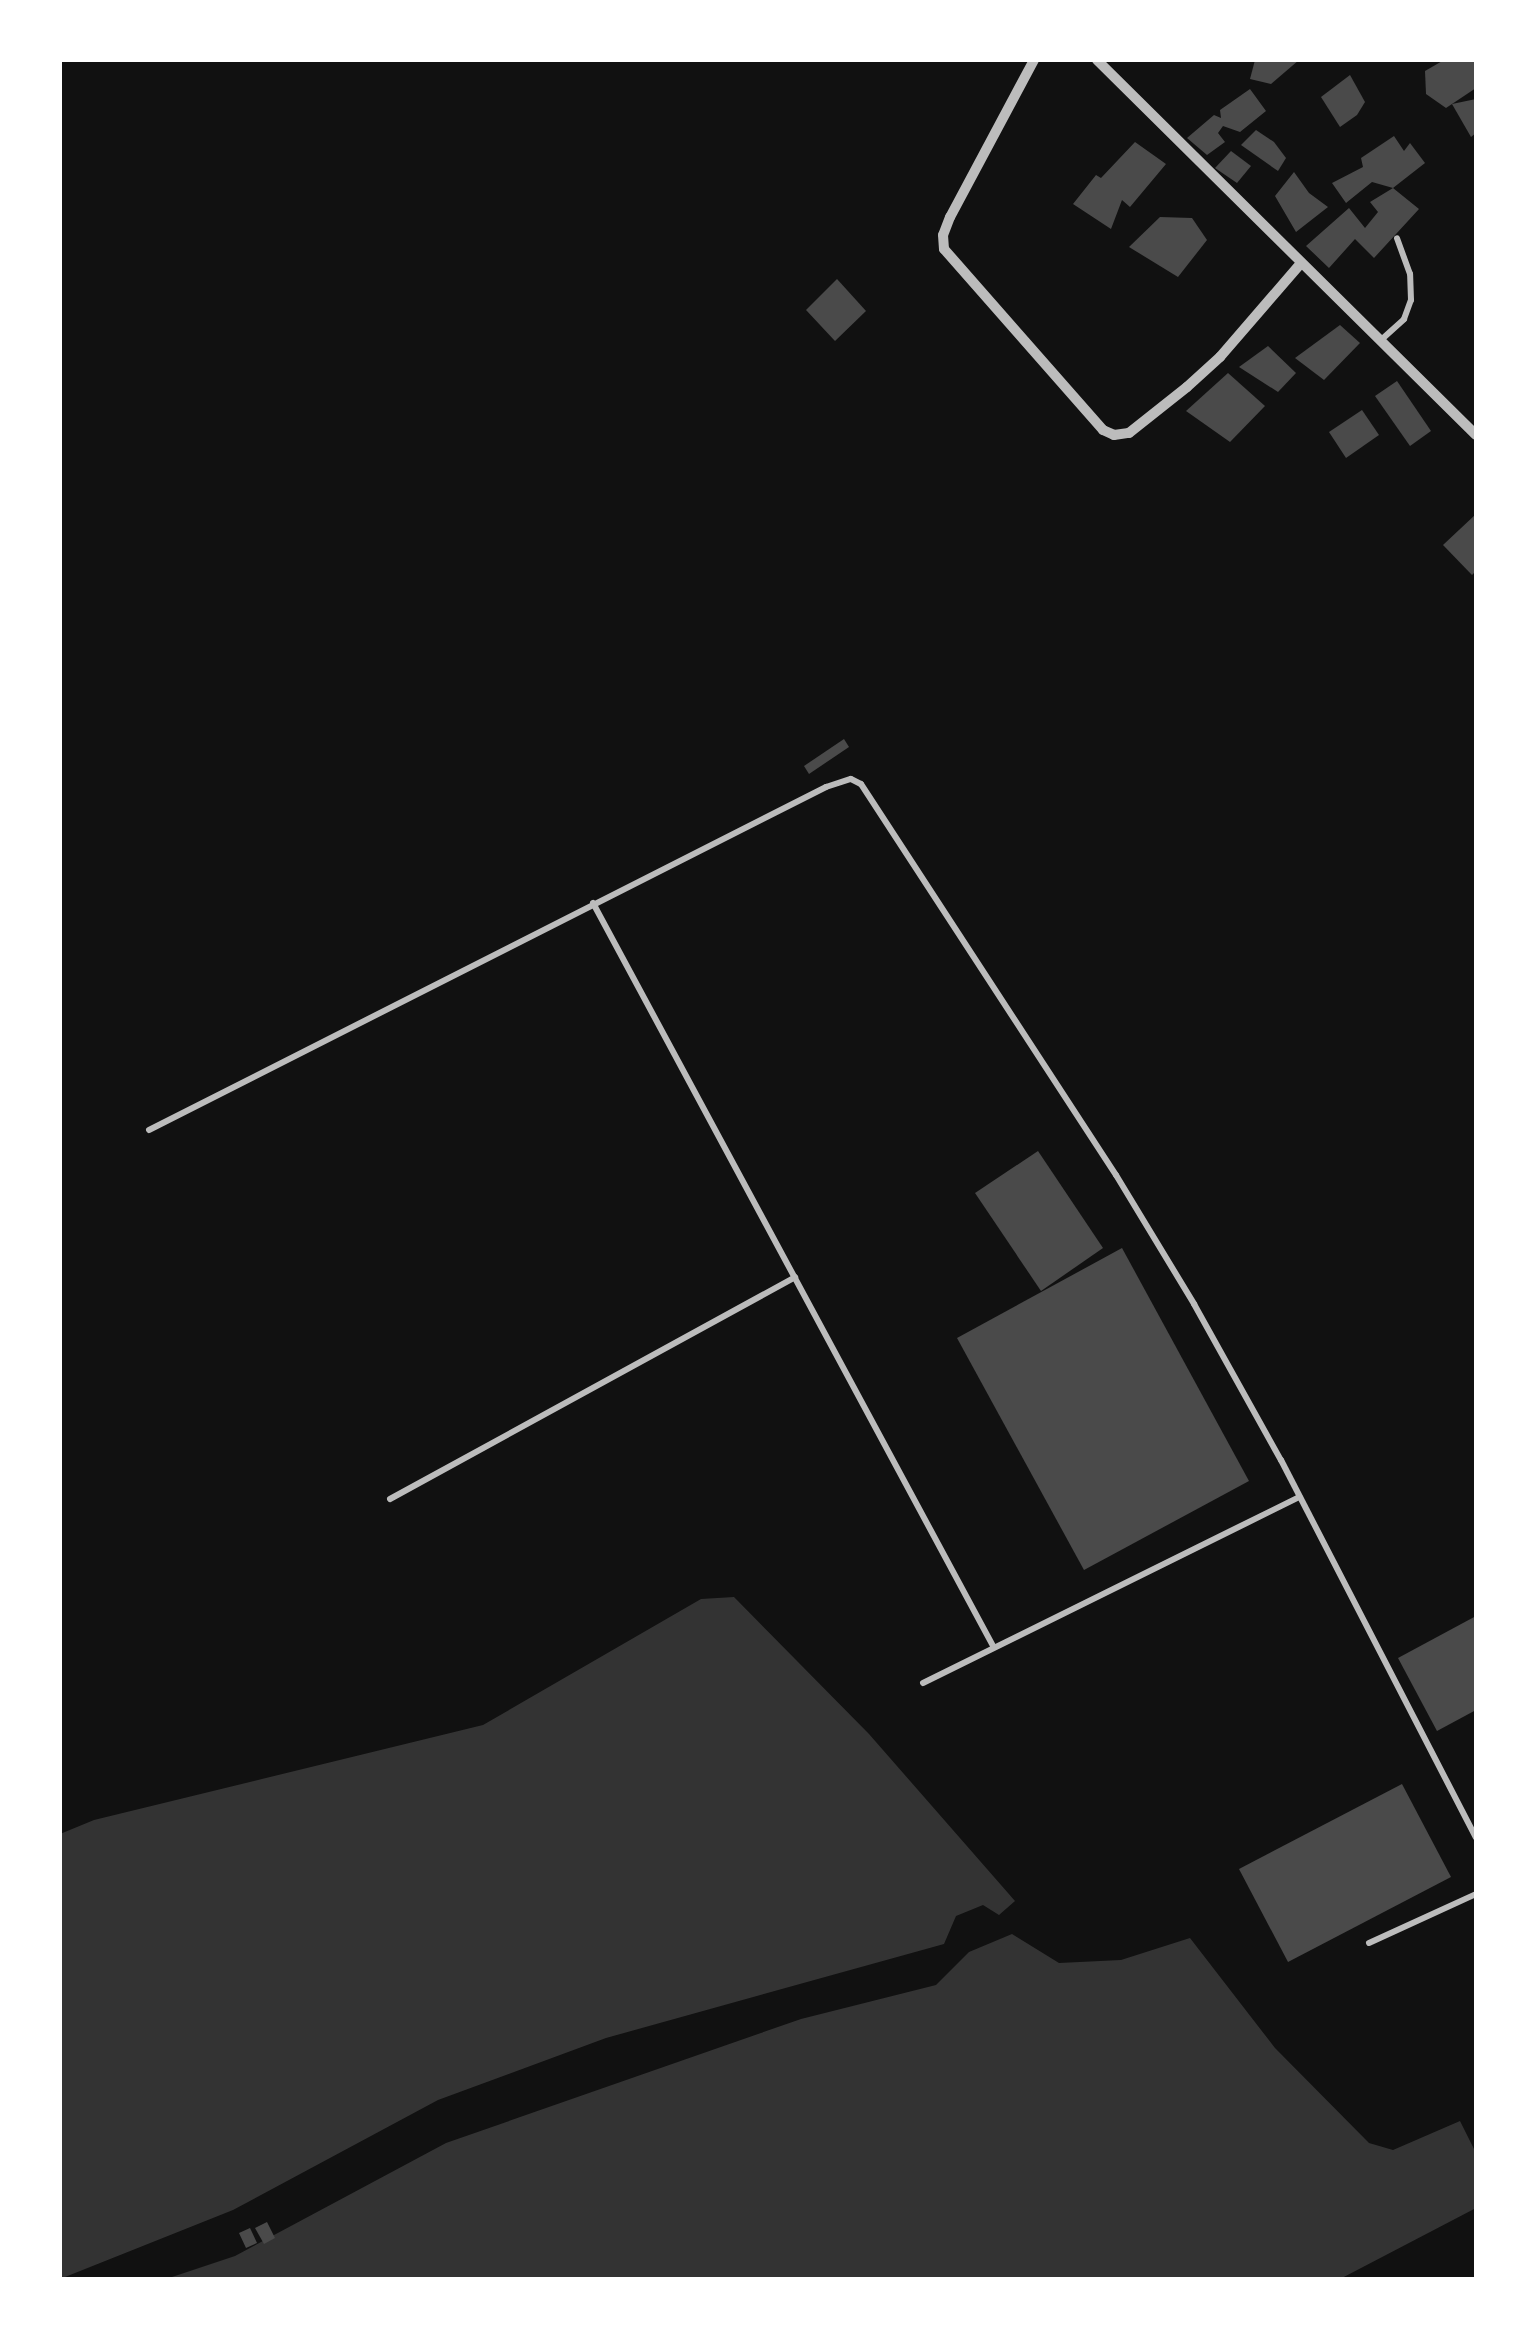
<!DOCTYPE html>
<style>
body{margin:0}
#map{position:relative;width:1536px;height:2339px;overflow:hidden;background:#111;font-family:"Alegreya Sans",sans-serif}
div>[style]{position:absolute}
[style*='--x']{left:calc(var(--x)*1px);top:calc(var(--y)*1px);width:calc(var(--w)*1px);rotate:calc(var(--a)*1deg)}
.water>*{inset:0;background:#333}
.building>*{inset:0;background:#4a4a4a}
.service>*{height:6px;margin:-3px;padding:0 3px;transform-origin:3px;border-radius:3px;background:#bcbcbc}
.minor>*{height:10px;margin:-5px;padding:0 5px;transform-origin:5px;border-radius:5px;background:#bcbcbc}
span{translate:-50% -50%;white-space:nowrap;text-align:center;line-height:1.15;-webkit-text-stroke:8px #fff;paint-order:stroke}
.frame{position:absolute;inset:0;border:62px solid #fff;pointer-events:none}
</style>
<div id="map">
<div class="water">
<i style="clip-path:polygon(734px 1597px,869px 1734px,1015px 1901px,999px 1915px,983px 1905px,956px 1916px,944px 1944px,606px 2038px,438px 2100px,233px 2210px,60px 2279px,60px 1834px,94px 1820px,483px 1725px,701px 1599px)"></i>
<i style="clip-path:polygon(1012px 1934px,1059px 1963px,1121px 1960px,1190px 1938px,1275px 2048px,1369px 2143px,1393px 2150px,1460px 2121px,1476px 2153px,1476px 2208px,1340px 2279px,166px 2279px,235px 2256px,446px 2143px,801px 2019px,936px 1985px,969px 1952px)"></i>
</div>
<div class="building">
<i style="clip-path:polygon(1255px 60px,1299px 60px,1271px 84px,1250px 79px)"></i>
<i style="clip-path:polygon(1444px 60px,1476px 60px,1476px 88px,1446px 108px,1426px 94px,1425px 71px)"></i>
<i style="clip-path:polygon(1350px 75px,1365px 102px,1357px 115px,1340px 127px,1321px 97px)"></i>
<i style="clip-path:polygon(1250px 89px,1266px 111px,1240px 132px,1223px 126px,1218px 133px,1225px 142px,1207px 155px,1187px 138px,1214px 115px,1221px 118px,1220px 110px)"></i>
<i style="clip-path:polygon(1476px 99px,1476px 133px,1471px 137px,1452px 104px)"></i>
<i style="clip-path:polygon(1256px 130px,1274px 142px,1286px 158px,1278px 171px,1241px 145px)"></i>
<i style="clip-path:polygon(1394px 136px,1404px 151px,1410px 143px,1425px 163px,1393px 188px,1419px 209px,1374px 258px,1355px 239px,1329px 268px,1306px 246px,1349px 208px,1365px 228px,1378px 212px,1370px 202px,1393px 188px,1372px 182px,1346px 203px,1332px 183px,1363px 167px,1361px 158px)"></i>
<i style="clip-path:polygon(1135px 142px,1166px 164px,1130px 207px,1122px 200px,1111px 229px,1073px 204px,1096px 175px,1101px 178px)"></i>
<i style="clip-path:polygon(1231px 151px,1251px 166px,1237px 183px,1215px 168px)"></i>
<i style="clip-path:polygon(1294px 172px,1309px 193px,1328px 207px,1296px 232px,1275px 196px)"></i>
<i style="clip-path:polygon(1160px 217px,1192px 218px,1207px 240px,1178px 277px,1129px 247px)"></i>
<i style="clip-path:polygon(837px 279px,866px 311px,835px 341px,806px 310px)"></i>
<i style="clip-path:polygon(1340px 325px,1360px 343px,1324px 380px,1295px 358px)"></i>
<i style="clip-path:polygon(1268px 346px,1296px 373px,1278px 392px,1239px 367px)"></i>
<i style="clip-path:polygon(1228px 373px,1265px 406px,1230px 442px,1186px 411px)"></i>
<i style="clip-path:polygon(1397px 381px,1431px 431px,1410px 446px,1375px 396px)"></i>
<i style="clip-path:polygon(1362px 410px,1379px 435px,1346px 458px,1329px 432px)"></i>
<i style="clip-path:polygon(1476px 514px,1476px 571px,1472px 575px,1443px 545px)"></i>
<i style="clip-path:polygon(844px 739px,849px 747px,809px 774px,804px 766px)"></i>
<i style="clip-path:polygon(1038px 1151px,1103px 1248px,1041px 1291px,975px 1193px)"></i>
<i style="clip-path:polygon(1122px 1248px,1249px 1481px,1084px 1570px,957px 1338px)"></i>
<i style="clip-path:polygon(1476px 1616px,1476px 1710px,1437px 1731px,1398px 1658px)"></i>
<i style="clip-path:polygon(1402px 1784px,1451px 1877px,1288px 1962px,1239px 1869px)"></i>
<i style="clip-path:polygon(267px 2222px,275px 2238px,264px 2244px,255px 2228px)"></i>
<i style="clip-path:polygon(250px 2228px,257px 2243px,246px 2248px,239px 2233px)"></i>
</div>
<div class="service">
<i style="--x:1381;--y:340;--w:31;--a:-42"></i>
<i style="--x:1404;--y:319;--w:20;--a:-70"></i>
<i style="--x:1411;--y:300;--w:26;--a:-92"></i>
<i style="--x:1410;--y:274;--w:38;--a:-110"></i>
<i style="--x:593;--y:903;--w:844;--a:61.7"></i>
<i style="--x:149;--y:1130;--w:759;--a:-26.87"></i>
<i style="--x:826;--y:787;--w:26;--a:-18"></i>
<i style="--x:851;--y:779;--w:11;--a:27"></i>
<i style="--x:861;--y:784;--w:467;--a:56.9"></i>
<i style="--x:1116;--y:1175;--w:151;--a:58.8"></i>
<i style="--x:1194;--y:1304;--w:179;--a:60.9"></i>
<i style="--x:1281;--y:1460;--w:425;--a:62.7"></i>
<i style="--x:390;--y:1499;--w:462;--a:-28.7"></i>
<i style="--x:923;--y:1683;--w:420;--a:-26.3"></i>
<i style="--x:1369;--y:1943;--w:118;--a:-24.6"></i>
</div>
<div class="minor">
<i style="--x:1034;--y:60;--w:178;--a:118.1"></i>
<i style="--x:950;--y:217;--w:19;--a:111"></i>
<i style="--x:943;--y:235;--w:14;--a:86"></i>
<i style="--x:944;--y:249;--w:241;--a:48.7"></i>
<i style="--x:1103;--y:430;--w:12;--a:24"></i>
<i style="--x:1114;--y:435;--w:15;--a:-8"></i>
<i style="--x:1129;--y:433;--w:74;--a:-38.4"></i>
<i style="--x:1187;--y:387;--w:45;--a:-42.3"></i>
<i style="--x:1220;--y:357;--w:124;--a:-49.2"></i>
<i style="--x:1097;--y:60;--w:533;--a:44.7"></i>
</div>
<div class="frame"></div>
</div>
